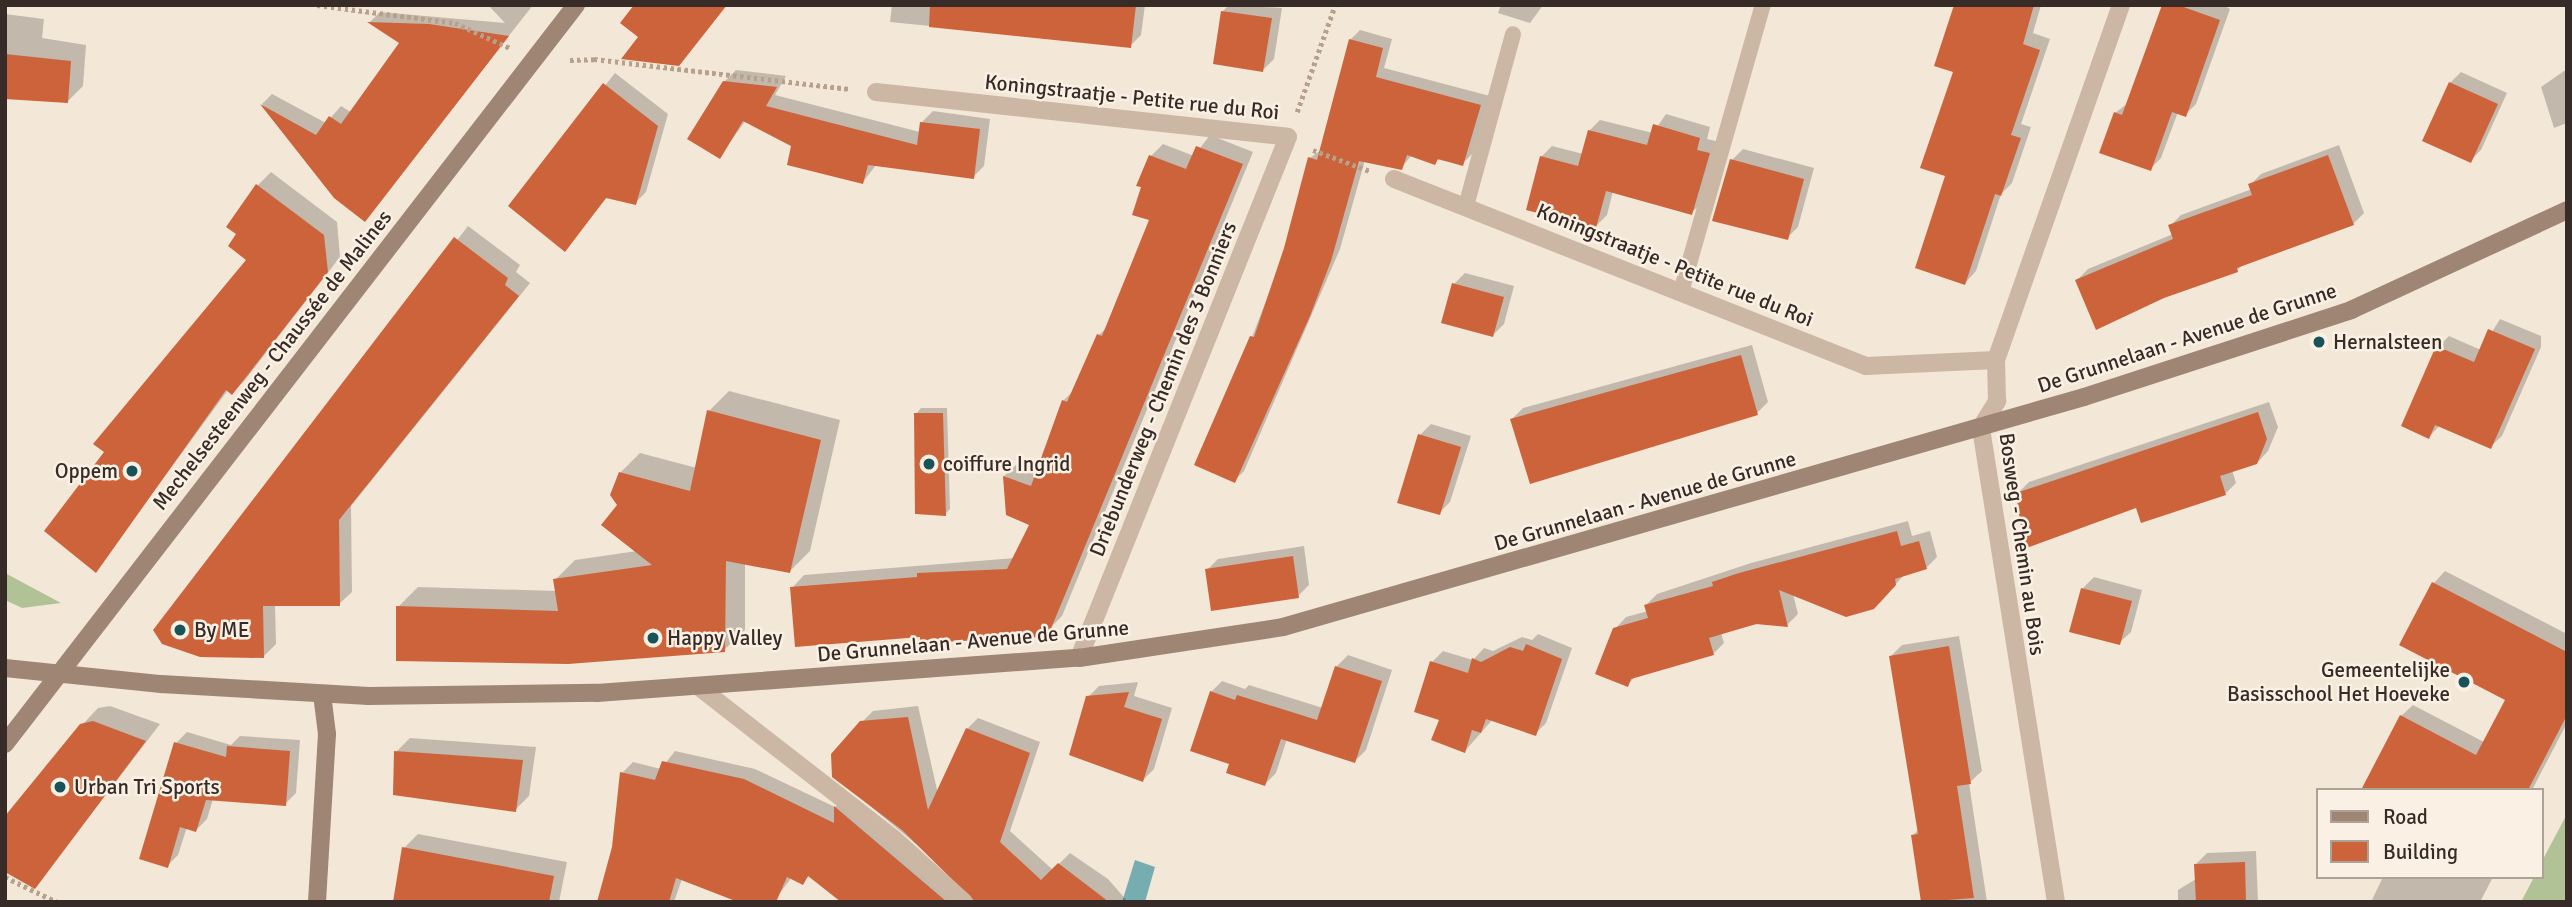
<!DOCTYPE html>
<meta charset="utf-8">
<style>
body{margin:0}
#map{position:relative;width:2572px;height:907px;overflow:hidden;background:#f3e7d8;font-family:Signika,sans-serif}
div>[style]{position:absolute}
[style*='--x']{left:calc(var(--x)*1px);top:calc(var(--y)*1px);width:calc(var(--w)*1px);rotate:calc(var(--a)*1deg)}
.green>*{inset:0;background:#b2c297}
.water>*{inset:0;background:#75adb1}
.shadow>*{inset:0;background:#0003}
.building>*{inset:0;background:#cd633b}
.path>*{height:4.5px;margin-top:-2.25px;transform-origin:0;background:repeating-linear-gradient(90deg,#b7a18d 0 3.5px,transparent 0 7px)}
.lane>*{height:16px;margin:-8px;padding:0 8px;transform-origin:8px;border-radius:8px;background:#cbb7a3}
.street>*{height:18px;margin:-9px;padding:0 9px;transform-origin:9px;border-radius:9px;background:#cbb7a3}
.secondary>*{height:18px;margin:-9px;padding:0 9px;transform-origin:9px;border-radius:9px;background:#9f8574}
.dots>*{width:19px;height:19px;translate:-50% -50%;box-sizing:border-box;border:4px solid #faf1e4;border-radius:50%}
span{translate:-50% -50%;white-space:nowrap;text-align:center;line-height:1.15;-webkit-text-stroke:5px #faf1e4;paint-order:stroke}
.street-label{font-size:21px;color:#362b26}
.poi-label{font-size:21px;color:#362b26}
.left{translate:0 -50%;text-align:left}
.right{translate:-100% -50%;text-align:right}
.frame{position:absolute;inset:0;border:7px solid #362b26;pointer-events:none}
.legend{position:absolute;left:2316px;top:788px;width:228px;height:91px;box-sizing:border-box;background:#faf1e4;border:2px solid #aca298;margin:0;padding:9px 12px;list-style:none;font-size:21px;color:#362b26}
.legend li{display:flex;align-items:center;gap:14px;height:35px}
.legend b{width:35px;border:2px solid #aca298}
</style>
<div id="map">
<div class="green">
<i style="clip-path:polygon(5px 573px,61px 603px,22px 608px,5px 600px)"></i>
<i style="clip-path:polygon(2567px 814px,2567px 902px,2521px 902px,2534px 877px,2542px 877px,2542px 861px)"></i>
</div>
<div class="water">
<i style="clip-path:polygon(1135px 860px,1155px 867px,1145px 902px,1122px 902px)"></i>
</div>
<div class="shadow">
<i style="clip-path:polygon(488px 5px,533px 5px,365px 220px,335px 197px,262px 104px,272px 94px,326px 123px,341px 106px,352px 113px,401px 43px,370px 22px,380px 12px,505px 23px)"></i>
<i style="clip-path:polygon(892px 5px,1145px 5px,1141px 35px,1130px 46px,890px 22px)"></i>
<i style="clip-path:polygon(1229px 5px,1282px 8px,1274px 59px,1263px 70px,1223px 11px)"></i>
<i style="clip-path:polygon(1501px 5px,1543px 5px,1530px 23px,1498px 13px)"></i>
<i style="clip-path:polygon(1971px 5px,2041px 5px,2033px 33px,2050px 39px,2021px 124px,2031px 127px,2012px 183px,2001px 194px,1976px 271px,1965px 283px,1947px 175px,1955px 71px)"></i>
<i style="clip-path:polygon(2163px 5px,2223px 5px,2230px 9px,2196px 104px,2185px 115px,2178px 112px,2161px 158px,2150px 169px,2115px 113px,2128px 103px)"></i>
<i style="clip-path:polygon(5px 14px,44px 19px,42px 38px,86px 45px,83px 86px,67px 102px,5px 97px)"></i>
<i style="clip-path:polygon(1360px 30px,1392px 39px,1384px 68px,1490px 96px,1472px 154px,1462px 164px,1412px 155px,1401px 168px,1365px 160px,1340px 249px,1244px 471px,1234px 481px,1252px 337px,1286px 249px,1310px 158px,1322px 149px,1350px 40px)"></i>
<i style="clip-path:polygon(2567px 69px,2567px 123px,2554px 128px,2541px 87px)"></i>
<i style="clip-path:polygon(736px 70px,786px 76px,775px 95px,920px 132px,922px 122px,933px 111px,990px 119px,984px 166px,973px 177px,876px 165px,863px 182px,746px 120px,720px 156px,724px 82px)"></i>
<i style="clip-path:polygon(2461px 72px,2507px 93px,2481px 150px,2470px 161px,2450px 83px)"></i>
<i style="clip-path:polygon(615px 73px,668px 114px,646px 192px,635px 203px,608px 196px,565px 249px,511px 205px)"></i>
<i style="clip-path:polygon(1666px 114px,1710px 127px,1707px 139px,1720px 142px,1703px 202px,1691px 213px,1613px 191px,1607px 215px,1596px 226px,1541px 157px,1552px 146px,1583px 154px,1589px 131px,1600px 120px,1653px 133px)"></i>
<i style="clip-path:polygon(1210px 135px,1253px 152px,1062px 616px,1049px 629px,922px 636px,792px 588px,804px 575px,1015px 558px,1031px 524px,1007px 514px,1004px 476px,1016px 465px,1038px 473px,1063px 401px,1073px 391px,1099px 335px,1109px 325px,1152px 218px,1151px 156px,1163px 144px,1194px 156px)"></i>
<i style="clip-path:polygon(2339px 145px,2364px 213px,2353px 224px,2244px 264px,2237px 270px,2077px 280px,2088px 269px,2173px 234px,2170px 226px,2181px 215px,2252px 189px,2250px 185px,2261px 174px)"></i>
<i style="clip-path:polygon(1743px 149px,1814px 168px,1798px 227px,1787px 238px,1732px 160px)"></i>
<i style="clip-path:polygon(271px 172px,337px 222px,340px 257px,245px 380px,232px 393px,228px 390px,96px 570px,249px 260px,258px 185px)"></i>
<i style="clip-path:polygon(468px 226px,520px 265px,516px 272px,530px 283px,351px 506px,352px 592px,339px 604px,275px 604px,276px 644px,264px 656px,155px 630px)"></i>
<i style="clip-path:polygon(1465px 273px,1514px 286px,1504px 324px,1493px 335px,1454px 284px)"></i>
<i style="clip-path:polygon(2500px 319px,2541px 336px,2541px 347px,2502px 436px,2490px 447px,2440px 425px,2429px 437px,2438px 347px,2449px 336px,2481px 350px)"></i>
<i style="clip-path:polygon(1752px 345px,1768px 402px,1757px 413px,1512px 419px,1523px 408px)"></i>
<i style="clip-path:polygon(729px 391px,840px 420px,810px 551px,790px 571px,745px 562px,745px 630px,724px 650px,398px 607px,418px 587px,557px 591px,555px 580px,575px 560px,637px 551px,619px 505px,620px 473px,640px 453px,697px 468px,709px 411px)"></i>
<i style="clip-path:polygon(2269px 402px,2278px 427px,2268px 451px,2257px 463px,2232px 470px,2236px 483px,2225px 494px,2137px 506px,2018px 493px,2029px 482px)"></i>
<i style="clip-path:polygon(921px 408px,947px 408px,950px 509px,945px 514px,916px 414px)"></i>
<i style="clip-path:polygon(1431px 424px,1471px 436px,1450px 502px,1439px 513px,1420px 435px)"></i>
<i style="clip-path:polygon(1908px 521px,1912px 536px,1930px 531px,1937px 557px,1926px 568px,1905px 574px,1885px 596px,1793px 594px,1798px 614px,1787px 625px,1766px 622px,1721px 633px,1724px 643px,1713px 654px,1637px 675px,1627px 685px,1615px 629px,1626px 617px,1648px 611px,1646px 605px,1657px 594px,1751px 563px)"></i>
<i style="clip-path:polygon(1304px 546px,1309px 585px,1298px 596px,1207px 570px,1218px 559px)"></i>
<i style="clip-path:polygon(2445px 571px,2567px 634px,2567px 723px,2532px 790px,2363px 790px,2401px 716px,2413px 705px,2484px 742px,2507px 699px,2402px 644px,2434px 583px)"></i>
<i style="clip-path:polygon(2094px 577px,2142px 590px,2131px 632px,2119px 643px,2083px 588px)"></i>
<i style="clip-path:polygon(1538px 634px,1572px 648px,1546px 723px,1535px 734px,1493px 719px,1465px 751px,1441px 718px,1432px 662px,1443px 651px,1473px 660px,1484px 648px,1493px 651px,1522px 637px,1532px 640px)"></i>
<i style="clip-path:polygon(1959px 636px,1982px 771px,1969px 783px,1987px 902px,1923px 902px,1913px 835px,1919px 829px,1891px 656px,1902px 645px)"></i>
<i style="clip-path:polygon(1348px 655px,1392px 670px,1366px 750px,1355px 761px,1287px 739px,1276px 773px,1265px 784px,1231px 763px,1211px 692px,1222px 681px,1245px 689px,1249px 685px,1323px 708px,1337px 666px)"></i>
<i style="clip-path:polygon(1138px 682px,1134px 696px,1172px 708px,1154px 769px,1143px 780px,1088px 697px,1099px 686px)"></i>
<i style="clip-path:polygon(110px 706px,160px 724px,35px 887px,82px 725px,98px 708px)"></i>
<i style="clip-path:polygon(918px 706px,938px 794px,967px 729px,978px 718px,1040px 742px,1010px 831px,1053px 870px,1070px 853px,1108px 879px,1128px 902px,986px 902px,834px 776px,861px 723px,873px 711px)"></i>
<i style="clip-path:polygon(187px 732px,231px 745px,240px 736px,300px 740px,296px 793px,285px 804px,213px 799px,207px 819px,196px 830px,187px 827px,178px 855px,167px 866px,176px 743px)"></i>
<i style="clip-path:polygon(410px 738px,536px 747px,529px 796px,515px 810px,396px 752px)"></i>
<i style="clip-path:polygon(675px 751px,755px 769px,835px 807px,846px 797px,969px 902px,844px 902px,810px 875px,803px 882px,792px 877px,777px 897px,682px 879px,674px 902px,612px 902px,622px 773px,633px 762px,661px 769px)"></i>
<i style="clip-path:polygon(418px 834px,567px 862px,559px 902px,395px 902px,404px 848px)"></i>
<i style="clip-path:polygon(2256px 851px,2258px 902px,2178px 902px,2178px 890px,2196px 879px,2196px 864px,2207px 853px)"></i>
<i style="clip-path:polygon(2383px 877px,2493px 877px,2480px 902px,2371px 902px)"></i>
</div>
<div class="building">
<i style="clip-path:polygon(634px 5px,727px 5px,679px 66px,621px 59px,638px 37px,620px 23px)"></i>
<i style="clip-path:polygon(930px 5px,1136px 5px,1131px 48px,929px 27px)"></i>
<i style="clip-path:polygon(1954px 5px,2034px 5px,2023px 44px,2040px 50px,2011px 135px,2021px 138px,2001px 196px,1995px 194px,1965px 285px,1915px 268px,1945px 176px,1920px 168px,1953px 72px,1934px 66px)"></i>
<i style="clip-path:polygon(2162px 5px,2178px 5px,2220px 20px,2186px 117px,2172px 112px,2151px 171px,2099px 153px,2114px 112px,2122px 115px)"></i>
<i style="clip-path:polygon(1221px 11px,1272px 18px,1263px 72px,1213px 64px)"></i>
<i style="clip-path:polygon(367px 22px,429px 24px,509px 36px,365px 222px,334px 198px,260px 104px,316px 135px,329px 116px,341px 124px,399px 43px)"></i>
<i style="clip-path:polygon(1349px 39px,1383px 48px,1376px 77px,1481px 105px,1463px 166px,1438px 159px,1435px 165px,1407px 155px,1402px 170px,1359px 161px,1331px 261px,1310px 316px,1235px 483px,1194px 465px,1250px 336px,1254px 337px,1284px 248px,1308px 157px,1317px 160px)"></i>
<i style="clip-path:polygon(5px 54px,71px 61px,68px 103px,5px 99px)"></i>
<i style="clip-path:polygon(723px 81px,777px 87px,766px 106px,917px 145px,920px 122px,980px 129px,974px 179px,868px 165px,863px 184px,787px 165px,791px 146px,743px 121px,720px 159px,687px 139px)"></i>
<i style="clip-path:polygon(2449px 82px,2498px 104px,2471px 163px,2422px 141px)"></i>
<i style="clip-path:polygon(603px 83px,658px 126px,636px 205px,606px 198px,565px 252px,508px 206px)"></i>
<i style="clip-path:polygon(1653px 124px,1700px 138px,1697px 150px,1710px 153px,1692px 215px,1606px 191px,1596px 228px,1526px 210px,1540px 156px,1578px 166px,1588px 130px,1647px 145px)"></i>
<i style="clip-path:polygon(1196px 146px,1243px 164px,1050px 631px,1042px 637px,920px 643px,920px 637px,795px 647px,790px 587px,917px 577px,917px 573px,1007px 569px,1029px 525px,1006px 515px,1003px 476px,1031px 486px,1062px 400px,1067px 402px,1097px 334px,1102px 336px,1149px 220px,1132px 215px,1141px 187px,1136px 186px,1149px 155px,1186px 169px)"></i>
<i style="clip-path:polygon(2328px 155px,2354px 225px,2237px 268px,2238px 272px,2164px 298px,2096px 330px,2075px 280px,2173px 239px,2168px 225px,2252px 195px,2248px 184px)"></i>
<i style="clip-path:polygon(1730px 159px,1804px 179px,1788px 240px,1712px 221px)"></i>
<i style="clip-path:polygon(256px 184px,324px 235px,328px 272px,232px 395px,226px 390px,96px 573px,44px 531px,104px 452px,93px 444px,246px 260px,228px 246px,236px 234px,226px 227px)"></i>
<i style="clip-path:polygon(454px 237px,508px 278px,505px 285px,519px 296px,339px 520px,340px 606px,263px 606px,264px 658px,200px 657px,162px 644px,153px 630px)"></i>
<i style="clip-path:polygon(1452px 283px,1504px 297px,1493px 337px,1441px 323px)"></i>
<i style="clip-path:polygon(2488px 329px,2535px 349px,2491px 449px,2435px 425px,2429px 439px,2401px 426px,2436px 346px,2474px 362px)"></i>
<i style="clip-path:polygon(1741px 355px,1758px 415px,1530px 484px,1510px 419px)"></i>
<i style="clip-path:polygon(707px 410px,821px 440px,790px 573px,726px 561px,725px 652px,568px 664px,396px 661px,396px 606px,558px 611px,553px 579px,652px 565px,601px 525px,617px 505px,610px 495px,619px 472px,690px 491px)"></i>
<i style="clip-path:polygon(2258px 412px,2267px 439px,2257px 464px,2220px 476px,2226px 495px,2141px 523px,2136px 508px,2024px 549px,2016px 493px)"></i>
<i style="clip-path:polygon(914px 413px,943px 413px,946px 516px,915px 514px)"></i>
<i style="clip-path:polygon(1418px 434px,1461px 447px,1440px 515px,1397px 503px)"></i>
<i style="clip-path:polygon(1897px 531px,1901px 546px,1919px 541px,1927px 569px,1895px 579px,1896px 585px,1874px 609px,1846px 617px,1779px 590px,1788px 627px,1756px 624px,1709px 638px,1714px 655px,1631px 679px,1628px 687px,1595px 674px,1613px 628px,1648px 618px,1644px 605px,1713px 586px,1712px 582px,1739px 573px)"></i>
<i style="clip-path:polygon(1293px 556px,1299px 598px,1211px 611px,1205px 569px)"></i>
<i style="clip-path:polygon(2432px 582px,2567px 652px,2567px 715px,2528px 790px,2361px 790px,2400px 715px,2476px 755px,2505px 700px,2399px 645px)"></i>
<i style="clip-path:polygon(2081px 588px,2132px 601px,2120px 645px,2069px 632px)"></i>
<i style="clip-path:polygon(1526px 644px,1562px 659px,1536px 736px,1486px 719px,1481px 733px,1472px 730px,1465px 753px,1431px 740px,1439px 720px,1414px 712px,1430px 661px,1468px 673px,1472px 658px,1481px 662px,1510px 647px,1523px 651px)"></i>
<i style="clip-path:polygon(1949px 646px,1971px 784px,1957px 786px,1974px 898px,1921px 902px,1911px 835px,1918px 834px,1889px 656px)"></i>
<i style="clip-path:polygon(1335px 666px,1382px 681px,1355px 763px,1281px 739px,1265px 786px,1226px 773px,1229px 764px,1190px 751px,1210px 691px,1235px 700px,1237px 695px,1317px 720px)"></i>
<i style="clip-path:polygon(1129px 692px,1124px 707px,1162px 719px,1143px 782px,1069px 755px,1086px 696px)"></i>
<i style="clip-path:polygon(908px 717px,928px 810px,966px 728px,1030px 753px,1000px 842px,1041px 880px,1058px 863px,1109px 902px,975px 902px,902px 830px,832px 777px,831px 754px,860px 721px)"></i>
<i style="clip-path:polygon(93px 721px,146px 741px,35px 889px,5px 872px,5px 816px,80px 724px)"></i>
<i style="clip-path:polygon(174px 742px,226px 757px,227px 746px,290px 751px,286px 806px,206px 800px,196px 832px,180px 827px,168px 868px,139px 859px)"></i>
<i style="clip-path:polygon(394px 751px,523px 760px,516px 812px,393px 795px)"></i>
<i style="clip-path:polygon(662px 761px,744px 779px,834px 823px,834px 806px,947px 902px,841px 902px,808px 876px,803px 885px,787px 877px,776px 902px,738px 902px,676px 878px,669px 902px,597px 902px,612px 847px,620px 772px,655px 780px)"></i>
<i style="clip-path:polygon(402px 847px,554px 876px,549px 902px,393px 902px)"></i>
<i style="clip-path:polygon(2245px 862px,2246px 902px,2196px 902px,2194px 864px)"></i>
</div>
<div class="path">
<i style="--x:317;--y:5;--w:139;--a:7.4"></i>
<i style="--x:455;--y:23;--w:60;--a:24.4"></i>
<i style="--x:570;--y:60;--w:24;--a:-2"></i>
<i style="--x:594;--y:59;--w:258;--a:6.7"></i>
<i style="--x:1297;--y:112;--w:114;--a:-70.4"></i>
<i style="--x:1313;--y:150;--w:61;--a:20.2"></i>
<i style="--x:5;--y:877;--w:58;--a:25.7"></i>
</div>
<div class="lane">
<i style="--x:1466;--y:206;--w:178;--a:-74.7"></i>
<i style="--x:1681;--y:292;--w:298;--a:-74.1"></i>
</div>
<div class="street">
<i style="--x:876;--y:92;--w:414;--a:6.2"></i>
<i style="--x:1288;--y:137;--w:561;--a:111.86"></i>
<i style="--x:1394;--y:179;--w:508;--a:21.61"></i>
<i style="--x:1866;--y:366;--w:130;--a:-2.6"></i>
<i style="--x:699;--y:687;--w:247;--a:37.9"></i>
<i style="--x:894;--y:839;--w:94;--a:42"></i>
<i style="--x:2056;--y:902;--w:481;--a:-99"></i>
<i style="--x:1981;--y:427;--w:31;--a:-58"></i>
<i style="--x:1997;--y:401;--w:41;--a:-91.4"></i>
<i style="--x:1996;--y:360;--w:376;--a:-70.6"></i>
</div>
<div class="secondary">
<i style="--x:5;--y:668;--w:157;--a:5.9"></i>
<i style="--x:161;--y:684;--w:208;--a:3.3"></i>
<i style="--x:369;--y:696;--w:228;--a:-0.8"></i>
<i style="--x:597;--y:693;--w:483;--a:-4.2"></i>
<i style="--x:1079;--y:658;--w:206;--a:-8.6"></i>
<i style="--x:1283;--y:627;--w:833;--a:-16.02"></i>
<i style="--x:2084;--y:397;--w:281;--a:-18"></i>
<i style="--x:2351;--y:310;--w:238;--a:-24.8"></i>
<i style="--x:5;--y:744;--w:934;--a:-52.31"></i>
<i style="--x:317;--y:902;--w:168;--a:-86.6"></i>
<i style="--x:327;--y:734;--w:40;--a:-97.1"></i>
</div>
<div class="dots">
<i style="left:2319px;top:342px;background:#195359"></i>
<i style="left:929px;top:464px;background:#195359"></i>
<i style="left:132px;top:471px;background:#195359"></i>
<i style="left:180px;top:630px;background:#195359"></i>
<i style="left:653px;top:638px;background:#195359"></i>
<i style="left:2464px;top:682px;background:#195359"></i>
<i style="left:60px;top:787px;background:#195359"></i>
</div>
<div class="street-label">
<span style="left:1132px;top:97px;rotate:6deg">Koningstraatje - Petite rue du Roi</span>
<span style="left:1675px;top:265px;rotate:22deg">Koningstraatje - Petite rue du Roi</span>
<span style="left:2187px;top:338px;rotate:-18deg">De Grunnelaan - Avenue de Grunne</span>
<span style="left:272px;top:360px;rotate:-52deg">Mechelsesteenweg - Chaussée de Malines</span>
<span style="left:1163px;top:389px;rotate:-68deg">Driebunderweg - Chemin des 3 Bonniers</span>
<span style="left:1645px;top:501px;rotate:-16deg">De Grunnelaan - Avenue de Grunne</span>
<span style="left:2022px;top:544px;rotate:82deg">Bosweg - Chemin au Bois</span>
<span style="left:973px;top:641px;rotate:-5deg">De Grunnelaan - Avenue de Grunne</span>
</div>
<div class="poi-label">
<span class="left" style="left:2333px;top:342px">Hernalsteen</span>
<span class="left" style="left:943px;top:464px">coiffure Ingrid</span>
<span class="right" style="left:118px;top:471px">Oppem</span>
<span class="left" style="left:194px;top:630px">By ME</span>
<span class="left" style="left:667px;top:638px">Happy Valley</span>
<span class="right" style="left:2450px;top:682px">Gemeentelijke<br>Basisschool Het Hoeveke</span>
<span class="left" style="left:74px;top:787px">Urban Tri Sports</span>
</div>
<div class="frame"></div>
<ul class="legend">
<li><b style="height:9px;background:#9f8574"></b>Road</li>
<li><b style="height:19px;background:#cd633b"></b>Building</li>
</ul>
</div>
